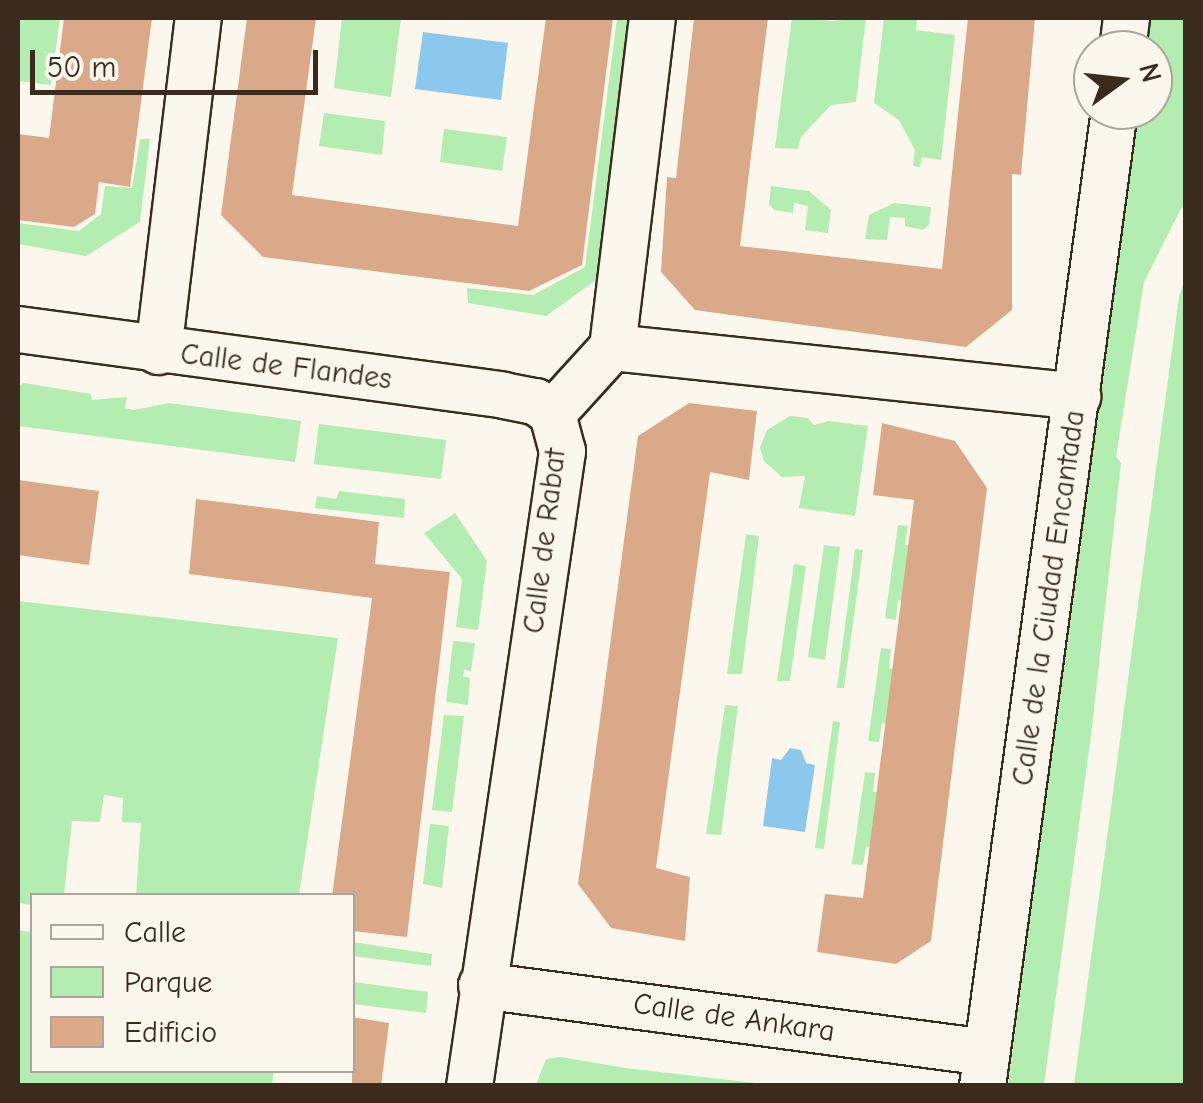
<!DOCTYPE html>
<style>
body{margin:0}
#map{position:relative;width:1203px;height:1103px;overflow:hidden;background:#fbf7ec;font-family:"Comic Neue",sans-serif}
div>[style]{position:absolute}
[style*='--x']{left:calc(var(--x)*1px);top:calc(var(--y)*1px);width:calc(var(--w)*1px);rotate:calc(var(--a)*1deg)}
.green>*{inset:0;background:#b3edb1}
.water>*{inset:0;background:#8cc8ec}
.building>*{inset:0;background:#d9a98a}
.roads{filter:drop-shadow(2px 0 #3b2a1e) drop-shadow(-2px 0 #3b2a1e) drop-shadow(0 2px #3b2a1e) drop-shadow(0 -2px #3b2a1e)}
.street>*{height:45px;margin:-22.5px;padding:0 22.5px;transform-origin:22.5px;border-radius:22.5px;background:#fbf7ec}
span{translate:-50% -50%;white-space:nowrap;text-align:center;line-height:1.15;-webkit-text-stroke:10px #fbf7ec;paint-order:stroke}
.street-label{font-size:30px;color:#3b2a1e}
.frame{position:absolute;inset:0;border:20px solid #3b2a1e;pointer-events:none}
.legend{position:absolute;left:30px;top:893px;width:325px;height:180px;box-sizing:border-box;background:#fbf7ec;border:2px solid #aea59a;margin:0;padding:12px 18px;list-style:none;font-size:30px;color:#3b2a1e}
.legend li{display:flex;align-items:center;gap:20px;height:50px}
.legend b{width:50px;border:2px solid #aea59a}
.north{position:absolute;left:1073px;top:30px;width:100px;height:100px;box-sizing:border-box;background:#fbf7ec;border:2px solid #aea59a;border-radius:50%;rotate:75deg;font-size:28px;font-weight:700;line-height:40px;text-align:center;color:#3b2a1e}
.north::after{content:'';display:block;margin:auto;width:35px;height:45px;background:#3b2a1e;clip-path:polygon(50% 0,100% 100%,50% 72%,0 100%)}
.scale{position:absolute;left:30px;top:50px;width:288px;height:45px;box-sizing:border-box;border:5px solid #3b2a1e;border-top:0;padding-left:12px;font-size:30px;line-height:35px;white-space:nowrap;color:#3b2a1e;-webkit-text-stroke:8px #fbf7ec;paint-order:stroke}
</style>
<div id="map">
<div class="green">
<i style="clip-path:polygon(18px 18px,60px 18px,51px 85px,18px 81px)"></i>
<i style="clip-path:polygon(342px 18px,401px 18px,391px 97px,334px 88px)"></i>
<i style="clip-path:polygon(617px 18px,634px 18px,599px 278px,546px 316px,468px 303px,467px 288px,533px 295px,585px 267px)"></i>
<i style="clip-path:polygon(792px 18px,832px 21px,866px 18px,856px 102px,831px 105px,801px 137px,798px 149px,775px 148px)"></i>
<i style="clip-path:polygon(884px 18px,917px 18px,916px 30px,955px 35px,941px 160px,922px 157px,920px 167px,913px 166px,915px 150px,899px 120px,874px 103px)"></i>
<i style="clip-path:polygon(1149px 18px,1185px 18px,1185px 201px,1144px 282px,1116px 457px,1121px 463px,1092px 728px,1044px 1085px,1008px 1086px,1136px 110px,1153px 110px,1153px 50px,1144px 50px)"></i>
<i style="clip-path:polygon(324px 113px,385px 121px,382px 155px,319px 146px)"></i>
<i style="clip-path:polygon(444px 129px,507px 137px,502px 171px,440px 162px)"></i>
<i style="clip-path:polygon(140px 139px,150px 139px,140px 222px,86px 256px,18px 244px,18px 223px,79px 231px,101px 214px,105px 186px,132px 188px)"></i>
<i style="clip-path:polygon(771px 186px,809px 191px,831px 210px,828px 233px,805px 230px,808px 206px,794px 203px,793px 213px,774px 210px,769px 204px)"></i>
<i style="clip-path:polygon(894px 203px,931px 207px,929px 225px,923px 230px,905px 226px,905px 218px,890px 217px,887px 240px,865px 239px,869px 215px)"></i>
<i style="clip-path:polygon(1185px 279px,1185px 1085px,1074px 1085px,1179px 297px)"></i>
<i style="clip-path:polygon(24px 383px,91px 394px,92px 400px,127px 397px,125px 408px,134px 410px,169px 403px,301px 421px,295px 462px,18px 426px,18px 386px)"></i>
<i style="clip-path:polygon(790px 416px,808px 418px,814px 425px,828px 421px,868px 426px,855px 516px,799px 508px,805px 476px,782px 477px,764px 461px,760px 448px,767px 430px)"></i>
<i style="clip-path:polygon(319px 424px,446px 440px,441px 479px,314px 464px)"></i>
<i style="clip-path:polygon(339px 491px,405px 499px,404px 518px,315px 508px,317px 496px,336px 499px)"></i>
<i style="clip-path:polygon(455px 513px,487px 561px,478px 630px,456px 627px,462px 579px,424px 533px)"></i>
<i style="clip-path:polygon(898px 525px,908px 526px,905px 545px,912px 546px,904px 601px,898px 600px,896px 620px,885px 618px)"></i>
<i style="clip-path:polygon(746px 534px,759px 536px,742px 674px,727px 674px)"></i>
<i style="clip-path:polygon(824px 545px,840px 547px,825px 660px,808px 657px)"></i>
<i style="clip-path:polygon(855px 549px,863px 550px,844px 688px,837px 688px)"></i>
<i style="clip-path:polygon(794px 564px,806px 566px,790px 681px,777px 681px)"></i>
<i style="clip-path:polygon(18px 601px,338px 638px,299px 895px,136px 895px,141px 823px,122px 822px,123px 798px,104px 795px,100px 822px,72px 821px,64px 895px,32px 896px,32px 905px,18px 903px)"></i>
<i style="clip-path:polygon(453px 641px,475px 643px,471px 671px,464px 670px,463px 676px,470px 678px,468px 705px,446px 702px)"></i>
<i style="clip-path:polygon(881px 648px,891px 649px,889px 668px,895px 670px,887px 724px,882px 723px,879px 742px,868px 741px)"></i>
<i style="clip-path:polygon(725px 705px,738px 706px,721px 835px,706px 834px)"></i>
<i style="clip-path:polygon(444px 715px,464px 716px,452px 812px,432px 810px)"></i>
<i style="clip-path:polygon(833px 721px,840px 722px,824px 849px,815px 848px)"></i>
<i style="clip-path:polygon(865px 772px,875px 773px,873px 791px,879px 793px,871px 847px,866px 847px,863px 865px,852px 864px)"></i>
<i style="clip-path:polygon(430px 824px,449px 826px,442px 888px,423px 884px)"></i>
<i style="clip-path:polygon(18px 930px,32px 932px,32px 1070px,274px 1071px,272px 1085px,18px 1085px)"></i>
<i style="clip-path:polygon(352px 942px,432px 954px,431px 966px,353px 956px)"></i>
<i style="clip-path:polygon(353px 982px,428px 992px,426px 1013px,353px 1004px)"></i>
<i style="clip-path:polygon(561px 1057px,625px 1068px,772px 1085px,536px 1085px,546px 1059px)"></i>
</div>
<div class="water">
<i style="clip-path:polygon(423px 32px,508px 43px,501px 100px,415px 89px)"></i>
<i style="clip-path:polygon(790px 748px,801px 750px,806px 763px,815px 765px,805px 832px,763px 826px,772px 758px,781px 760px)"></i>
</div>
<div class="building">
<i style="clip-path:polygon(64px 18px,152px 18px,130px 187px,99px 182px,95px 214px,74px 227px,18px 220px,18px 134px,49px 138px)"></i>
<i style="clip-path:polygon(247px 18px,316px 18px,292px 195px,518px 226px,546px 18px,613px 18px,582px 265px,529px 291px,263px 257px,221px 215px)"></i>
<i style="clip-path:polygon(694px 18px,768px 18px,740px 246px,942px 269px,968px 18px,1035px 18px,1021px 175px,1012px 174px,1012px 310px,966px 347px,695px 310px,661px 272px,667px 177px,676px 178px)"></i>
<i style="clip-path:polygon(689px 403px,757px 411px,749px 480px,710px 472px,656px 868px,690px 877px,685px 941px,611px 928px,578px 884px,638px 436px)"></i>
<i style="clip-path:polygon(882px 423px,955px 441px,987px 488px,931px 941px,896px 964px,817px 952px,825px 894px,863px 898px,914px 500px,873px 495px)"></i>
<i style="clip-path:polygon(18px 480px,99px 491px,89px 565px,18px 555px)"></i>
<i style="clip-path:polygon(196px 499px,379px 522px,375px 564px,450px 572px,407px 937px,352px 931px,352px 896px,332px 896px,372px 598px,189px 574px)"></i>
<i style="clip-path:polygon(352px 1017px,389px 1023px,381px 1086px,352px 1086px)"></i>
</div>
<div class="roads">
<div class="street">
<i style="--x:1122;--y:50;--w:32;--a:-83"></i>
<i style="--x:18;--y:329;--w:489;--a:7.7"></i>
<i style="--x:503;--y:395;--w:33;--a:11"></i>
<i style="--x:535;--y:401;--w:21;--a:35"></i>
<i style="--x:612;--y:347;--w:468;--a:6"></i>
<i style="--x:158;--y:351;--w:335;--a:-83.2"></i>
<i style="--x:552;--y:413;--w:89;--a:-47.7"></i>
<i style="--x:612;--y:347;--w:331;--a:-83.1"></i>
<i style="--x:481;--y:985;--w:509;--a:7.56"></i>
<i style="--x:469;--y:1086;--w:642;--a:-81.67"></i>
<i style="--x:562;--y:451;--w:39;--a:-105"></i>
<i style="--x:982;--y:1086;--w:985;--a:-82.3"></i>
</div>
</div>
<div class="street-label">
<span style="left:286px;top:367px;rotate:7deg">Calle de Flandes</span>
<span style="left:545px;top:541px;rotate:-83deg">Calle de Rabat</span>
<span style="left:1049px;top:598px;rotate:-82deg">Calle de la Ciudad Encantada</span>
<span style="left:734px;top:1018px;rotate:8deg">Calle de Ankara</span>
</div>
<div class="frame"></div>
<ul class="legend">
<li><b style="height:12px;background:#fbf7ec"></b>Calle</li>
<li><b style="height:28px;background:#b3edb1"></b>Parque</li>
<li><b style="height:28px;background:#d9a98a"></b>Edificio</li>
</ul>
<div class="north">N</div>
<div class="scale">50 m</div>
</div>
